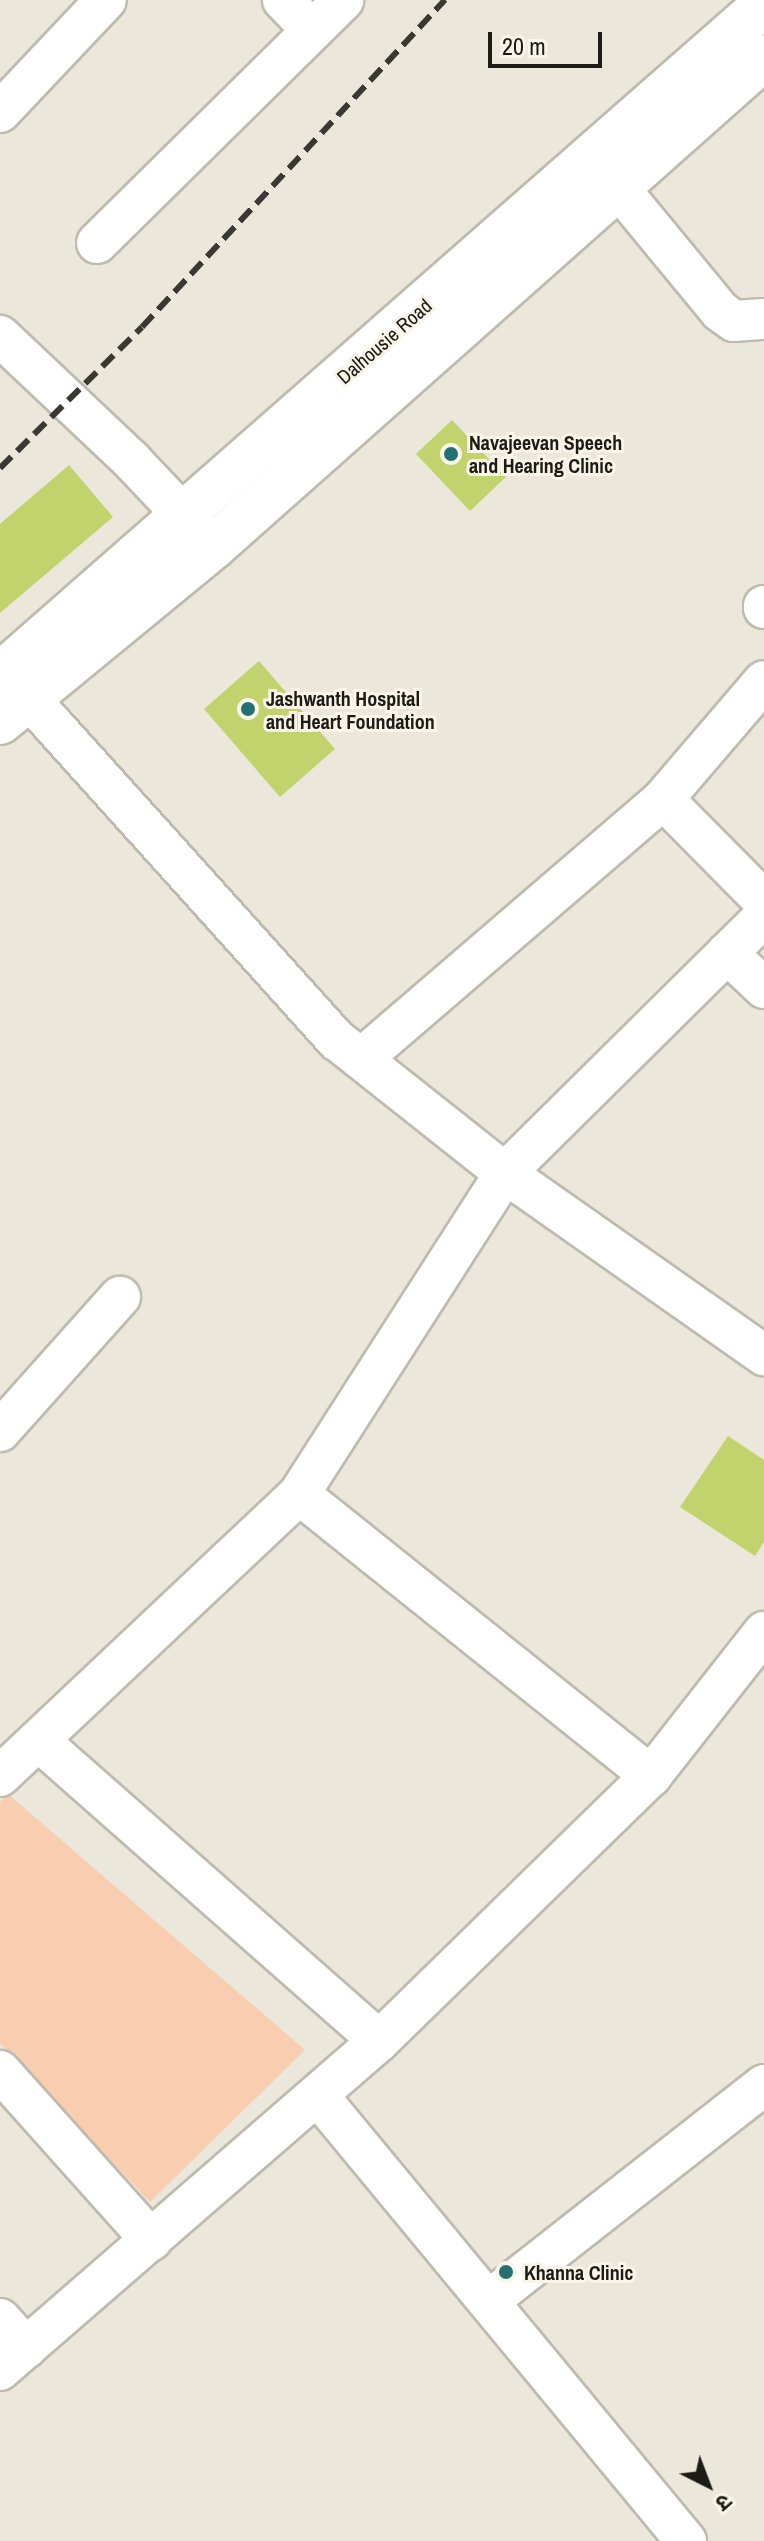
<!DOCTYPE html>
<meta charset="utf-8">
<style>
body{margin:0}
#map{position:relative;width:764px;height:2541px;overflow:hidden;background:#ebe8db;font-family:"Archivo Narrow","Noto Sans Devanagari",sans-serif}
div>[style]{position:absolute}
[style*='--x']{left:calc(var(--x)*1px);top:calc(var(--y)*1px);width:calc(var(--w)*1px);rotate:calc(var(--a)*1deg)}
.green>*{inset:0;background:#f8cdb0}
.building>*{inset:0;background:#c2d26d}
.roads{filter:drop-shadow(2px 0 #bebbae) drop-shadow(-2px 0 #bebbae) drop-shadow(0 2px #bebbae) drop-shadow(0 -2px #bebbae)}
.street>*{height:40px;margin:-20px;padding:0 20px;transform-origin:20px;border-radius:20px;background:#fff}
.secondary>*{height:44px;margin:-22px;padding:0 22px;transform-origin:22px;border-radius:22px;background:#fff}
.rail>*{height:6px;margin-top:-3px;transform-origin:0;background:repeating-linear-gradient(90deg,#3a3832 0 16px,transparent 0 24px)}
.dots>*{width:22px;height:22px;translate:-50% -50%;box-sizing:border-box;border:4px solid #f9f5e8;border-radius:50%}
span{translate:-50% -50%;white-space:nowrap;text-align:center;line-height:1.15;-webkit-text-stroke:6px #f9f5e8;paint-order:stroke}
.street-label{font-size:20px;color:#1c1b16}
.poi-label{font-size:20px;color:#1c1b16;font-weight:700}
.left{translate:0 -50%;text-align:left}
.north{position:absolute;left:668px;top:2445px;width:80px;height:80px;-webkit-text-stroke:6px #f9f5e8;paint-order:stroke;rotate:138deg;font-size:22px;font-weight:700;line-height:32px;text-align:center;color:#1c1b16}
.north::after{content:'';display:block;margin:auto;width:28px;height:36px;background:#1c1b16;clip-path:polygon(50% 0,100% 100%,50% 72%,0 100%)}
.scale{position:absolute;left:488px;top:32px;width:114px;height:36px;box-sizing:border-box;border:4px solid #1c1b16;border-top:0;padding-left:10px;font-size:24px;line-height:28px;white-space:nowrap;color:#1c1b16;-webkit-text-stroke:6px #f9f5e8;paint-order:stroke}
</style>
<div id="map">
<div class="green">
<i style="clip-path:polygon(8px 1794px,305px 2050px,150px 2202px,0 2043px,0 1802px)"></i>
</div>
<div class="building">
<i style="clip-path:polygon(452px 420px,506px 477px,470px 511px,416px 454px)"></i>
<i style="clip-path:polygon(69px 465px,113px 517px,0 613px,0 524px)"></i>
<i style="clip-path:polygon(259px 661px,335px 749px,280px 797px,204px 709px)"></i>
<i style="clip-path:polygon(728px 1436px,764px 1460px,764px 1542px,755px 1556px,680px 1507px)"></i>
</div>
<div class="roads">
<div class="street">
<i style="--x:283;--y:0;--w:42;--a:46"></i>
<i style="--x:0;--y:112;--w:154;--a:-46.6"></i>
<i style="--x:617;--y:186;--w:162;--a:50.5"></i>
<i style="--x:720;--y:311;--w:17;--a:36"></i>
<i style="--x:734;--y:321;--w:30;--a:-4"></i>
<i style="--x:97;--y:243;--w:346;--a:-44.6"></i>
<i style="--x:0;--y:336;--w:182;--a:43.4"></i>
<i style="--x:132;--y:461;--w:106;--a:46.5"></i>
<i style="--x:764;--y:606;--w:2;--a:90"></i>
<i style="--x:7;--y:674;--w:493;--a:48"></i>
<i style="--x:337;--y:1040;--w:214;--a:38.4"></i>
<i style="--x:505;--y:1173;--w:317;--a:35.1"></i>
<i style="--x:663;--y:799;--w:144;--a:45.3"></i>
<i style="--x:727;--y:953;--w:51;--a:43.4"></i>
<i style="--x:361;--y:1059;--w:399;--a:-40.7"></i>
<i style="--x:663;--y:799;--w:155;--a:-49.4"></i>
<i style="--x:0;--y:1431;--w:180;--a:-48.2"></i>
<i style="--x:299;--y:1494;--w:381;--a:-57.3"></i>
<i style="--x:505;--y:1173;--w:364;--a:-44.7"></i>
<i style="--x:39;--y:1741;--w:453;--a:41.4"></i>
<i style="--x:0;--y:1776;--w:411;--a:-43.3"></i>
<i style="--x:299;--y:1494;--w:451;--a:38.7"></i>
<i style="--x:0;--y:2071;--w:227;--a:48.2"></i>
<i style="--x:319;--y:2097;--w:576;--a:50.42"></i>
<i style="--x:491;--y:2299;--w:347;--a:-38.1"></i>
<i style="--x:0;--y:2319;--w:39;--a:48"></i>
<i style="--x:0;--y:2370;--w:502;--a:-40.96"></i>
<i style="--x:379;--y:2041;--w:380;--a:-44.3"></i>
<i style="--x:651;--y:1776;--w:183;--a:-51.9"></i>
</div>
<div class="secondary">
<i style="--x:0;--y:675;--w:1016;--a:-41.25"></i>
<i style="--x:0;--y:722;--w:276;--a:-39.4"></i>
<i style="--x:213;--y:547;--w:737;--a:-41.59"></i>
</div>
</div>
<div class="rail">
<i style="--x:0;--y:468;--w:200;--a:-44.8"></i>
<i style="--x:142;--y:327;--w:446;--a:-47.2"></i>
</div>
<div class="dots">
<i style="left:451px;top:454px;background:#257072"></i>
<i style="left:248px;top:709px;background:#257072"></i>
<i style="left:506px;top:2272px;background:#257072"></i>
</div>
<div class="street-label">
<span style="left:384px;top:341px;rotate:-41deg">Dalhousie Road</span>
</div>
<div class="poi-label">
<span class="left" style="left:469px;top:454px">Navajeevan Speech<br>and Hearing Clinic</span>
<span class="left" style="left:266px;top:710px">Jashwanth Hospital<br>and Heart Foundation</span>
<span class="left" style="left:524px;top:2272px">Khanna Clinic</span>
</div>
<div class="north">उ</div>
<div class="scale">20 m</div>
</div>
